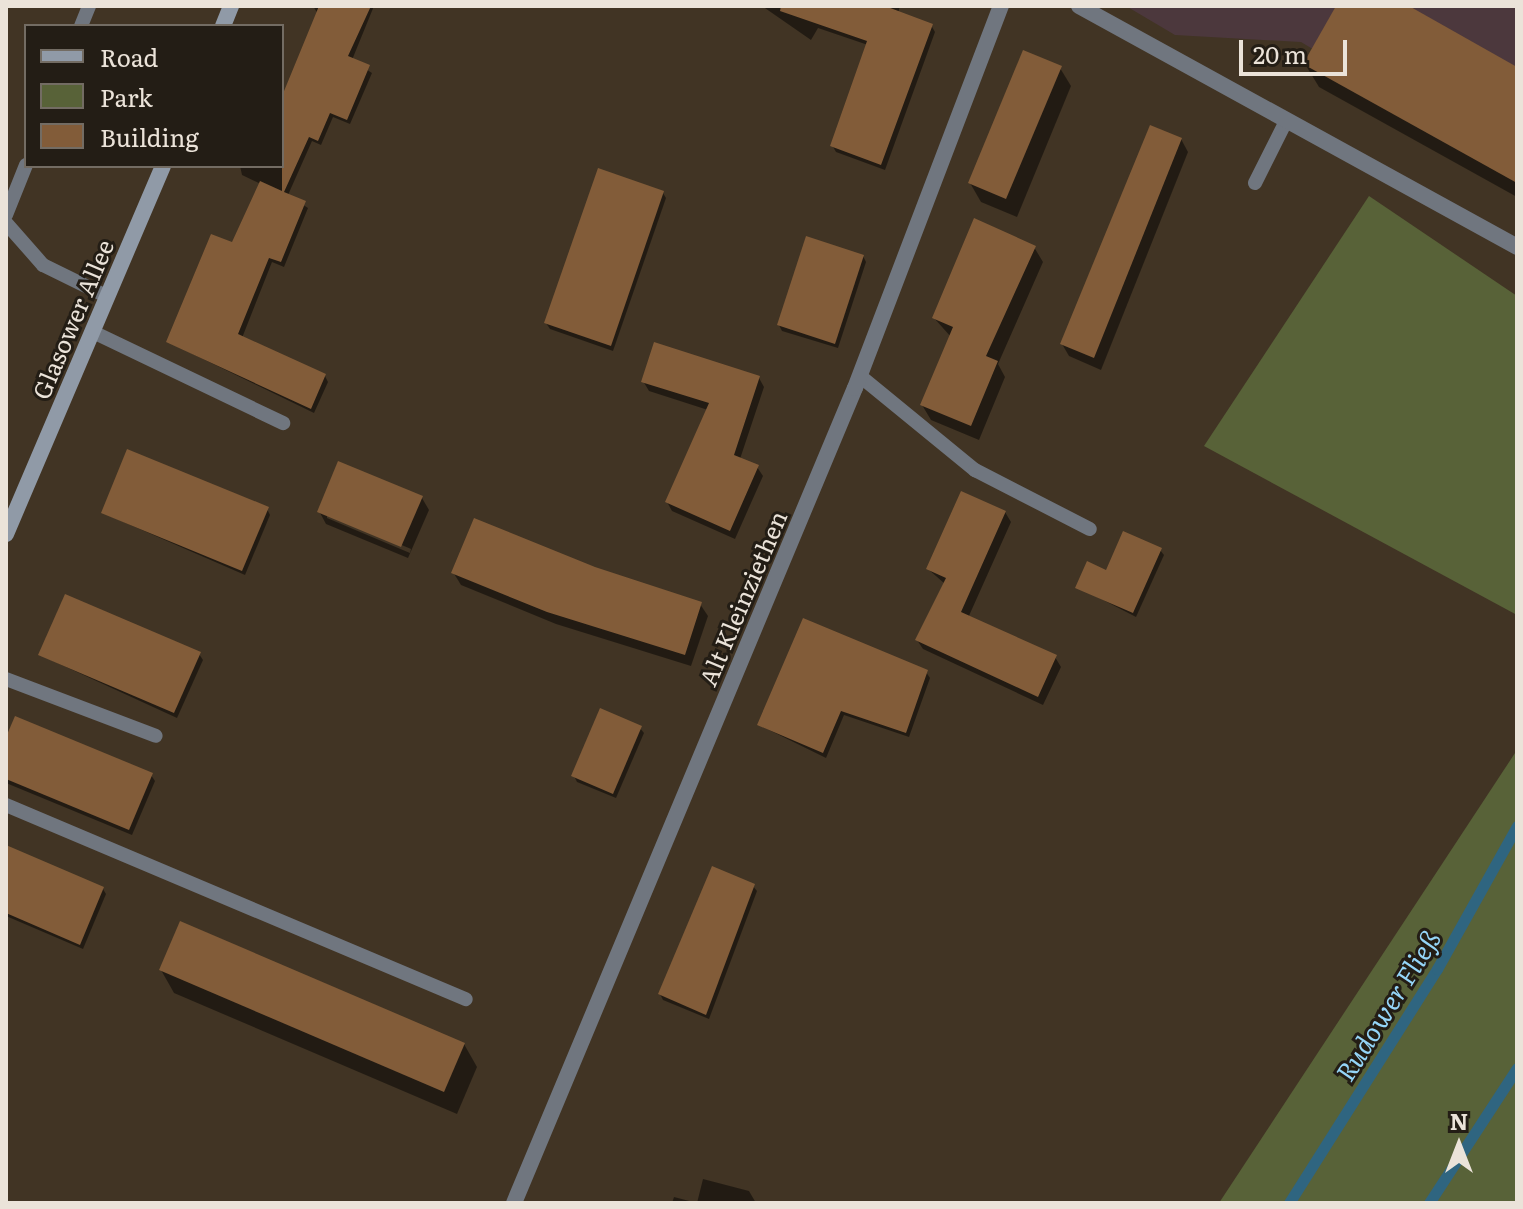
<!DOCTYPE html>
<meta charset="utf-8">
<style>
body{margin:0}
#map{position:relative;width:1523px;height:1209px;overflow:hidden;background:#413424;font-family:Literata,serif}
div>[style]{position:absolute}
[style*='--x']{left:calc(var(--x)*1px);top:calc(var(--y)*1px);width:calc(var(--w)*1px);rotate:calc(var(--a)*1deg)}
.industrial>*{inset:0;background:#4c383d}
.green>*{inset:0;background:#586238}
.shadow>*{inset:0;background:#0007}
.stream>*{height:11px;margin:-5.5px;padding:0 5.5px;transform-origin:5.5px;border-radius:5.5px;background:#2f6580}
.building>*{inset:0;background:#825c39}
.service>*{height:14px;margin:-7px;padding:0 7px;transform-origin:7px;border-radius:7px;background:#70767f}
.minor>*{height:16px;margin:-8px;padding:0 8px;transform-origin:8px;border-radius:8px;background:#70767f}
.tertiary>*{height:16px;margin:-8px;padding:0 8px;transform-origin:8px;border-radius:8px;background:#70767f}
.secondary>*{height:16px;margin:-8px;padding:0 8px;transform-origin:8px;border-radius:8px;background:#909aa7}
span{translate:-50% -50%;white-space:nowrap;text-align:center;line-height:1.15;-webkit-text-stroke:6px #231d15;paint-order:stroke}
.street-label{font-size:24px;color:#ebe3d9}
.water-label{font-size:26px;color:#95d5f8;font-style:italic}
.frame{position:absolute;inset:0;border:8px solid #ebe3d9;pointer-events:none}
.legend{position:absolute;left:24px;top:24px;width:260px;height:144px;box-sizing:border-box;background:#231d15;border:2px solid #736c63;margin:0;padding:10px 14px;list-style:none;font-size:24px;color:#ebe3d9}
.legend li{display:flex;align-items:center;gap:16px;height:40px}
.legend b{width:40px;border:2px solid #736c63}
.north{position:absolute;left:1419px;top:1105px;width:80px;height:80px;-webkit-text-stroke:6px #231d15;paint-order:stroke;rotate:0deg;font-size:22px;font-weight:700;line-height:32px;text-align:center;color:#ebe3d9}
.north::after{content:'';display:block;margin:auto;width:28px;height:36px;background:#ebe3d9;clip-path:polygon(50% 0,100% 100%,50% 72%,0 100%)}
.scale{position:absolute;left:1239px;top:40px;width:108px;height:36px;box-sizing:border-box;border:4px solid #ebe3d9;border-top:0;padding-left:10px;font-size:24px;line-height:28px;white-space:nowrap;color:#ebe3d9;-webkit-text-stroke:6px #231d15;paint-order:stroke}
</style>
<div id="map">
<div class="industrial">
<i style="clip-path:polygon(1126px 6px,1517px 6px,1517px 171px,1301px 42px,1175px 35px)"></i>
</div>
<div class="green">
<i style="clip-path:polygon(1369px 196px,1517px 296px,1517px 615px,1204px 446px)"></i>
<i style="clip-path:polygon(1517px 750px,1517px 1203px,1219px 1203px)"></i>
</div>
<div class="shadow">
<i style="clip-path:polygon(313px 6px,374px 6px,352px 60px,372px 73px,350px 124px,333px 117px,321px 145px,312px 141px,288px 195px,308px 208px,284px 267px,272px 262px,242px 338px,325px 376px,328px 382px,314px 413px,168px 342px,233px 245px,261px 184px,242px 175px,240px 166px,282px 166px,282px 101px,318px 14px)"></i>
<i style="clip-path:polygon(762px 6px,900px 6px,898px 13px,931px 25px,935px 32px,885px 170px,836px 152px,832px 145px,868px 45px,818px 28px,811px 40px)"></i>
<i style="clip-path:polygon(1338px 6px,1405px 6px,1517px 69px,1517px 197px,1319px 87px,1305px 64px)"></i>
<i style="clip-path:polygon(1060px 68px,1071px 86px,1017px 217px,981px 202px,970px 183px)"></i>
<i style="clip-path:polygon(1181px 139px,1188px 152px,1101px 370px,1069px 356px,1062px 344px)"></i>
<i style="clip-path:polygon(663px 193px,666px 198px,613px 351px,550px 329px,546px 323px)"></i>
<i style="clip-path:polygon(1034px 247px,1043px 262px,998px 364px,1005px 377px,979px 440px,931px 420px,922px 405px,951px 337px,934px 318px)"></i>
<i style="clip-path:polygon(863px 256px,866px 262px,838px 348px,782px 331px,779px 325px)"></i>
<i style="clip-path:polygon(759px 378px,764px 387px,740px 459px,757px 467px,763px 476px,735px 539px,672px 511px,667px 502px,708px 410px,649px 391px,643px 381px)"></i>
<i style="clip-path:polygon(evenodd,422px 498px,429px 510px,408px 558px,326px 524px,319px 511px,422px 498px,327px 513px,411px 549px,410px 553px,327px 518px,327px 513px)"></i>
<i style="clip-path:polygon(267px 509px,270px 515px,245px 575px,103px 513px)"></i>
<i style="clip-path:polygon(1005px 512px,1011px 522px,968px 618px,1055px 657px,1061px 667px,1043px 705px,923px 649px,917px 640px,945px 584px,928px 569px)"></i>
<i style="clip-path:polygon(1160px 550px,1164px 555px,1136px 617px,1078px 587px)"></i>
<i style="clip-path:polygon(568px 560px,700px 604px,708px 616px,691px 666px,556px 624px,461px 585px,453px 572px)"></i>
<i style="clip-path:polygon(199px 654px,203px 660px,177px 718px,40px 655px)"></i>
<i style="clip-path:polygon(926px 672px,930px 678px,909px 737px,844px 715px,826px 758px,759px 725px)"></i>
<i style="clip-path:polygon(640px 728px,644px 733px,616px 798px,577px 782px,574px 776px)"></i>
<i style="clip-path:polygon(6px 742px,151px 775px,155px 781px,132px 835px,6px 783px)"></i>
<i style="clip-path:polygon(6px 847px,103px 889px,106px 894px,83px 949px,6px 916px)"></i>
<i style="clip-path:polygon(753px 886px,757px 891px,709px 1019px,663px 1000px,660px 994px)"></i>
<i style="clip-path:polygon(161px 970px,464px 1044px,477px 1067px,457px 1114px,174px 993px)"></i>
<i style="clip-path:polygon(703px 1179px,749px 1191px,756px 1203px,672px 1203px,674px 1197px,697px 1203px)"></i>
</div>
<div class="stream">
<i style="--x:1289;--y:1203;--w:277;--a:-57.7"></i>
<i style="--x:1437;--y:969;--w:164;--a:-60.8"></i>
<i style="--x:1429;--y:1203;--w:161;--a:-56.9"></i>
</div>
<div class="building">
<i style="clip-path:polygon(319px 6px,371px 6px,348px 56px,370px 65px,347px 120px,330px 113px,318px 141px,309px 137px,284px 192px,306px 201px,281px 262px,269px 258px,238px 334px,326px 374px,311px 409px,166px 342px,211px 234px,232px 242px,260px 181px,282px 191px,282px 96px)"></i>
<i style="clip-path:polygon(781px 6px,885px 6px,933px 24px,881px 165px,830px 146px,867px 41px,780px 11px)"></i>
<i style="clip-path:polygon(1336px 6px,1409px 6px,1517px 67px,1517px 183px,1303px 64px)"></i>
<i style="clip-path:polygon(1023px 50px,1062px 66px,1006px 199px,968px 183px)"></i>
<i style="clip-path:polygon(1150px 125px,1182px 138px,1094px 358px,1060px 344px)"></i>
<i style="clip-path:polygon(598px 168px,664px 191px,611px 346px,544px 323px)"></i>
<i style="clip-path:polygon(974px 218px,1036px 246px,986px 356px,998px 361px,971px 426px,920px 405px,953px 327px,932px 318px)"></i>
<i style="clip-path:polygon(806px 236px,864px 255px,835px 344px,777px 325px)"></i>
<i style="clip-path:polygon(654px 342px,760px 376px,734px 455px,759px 465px,730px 531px,665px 502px,709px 403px,641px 382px)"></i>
<i style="clip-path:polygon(127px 449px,269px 507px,242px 571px,101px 513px)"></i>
<i style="clip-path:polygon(338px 461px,423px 496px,401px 547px,317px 512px)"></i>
<i style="clip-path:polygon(961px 491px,1006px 511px,961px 612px,1057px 655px,1038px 697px,915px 640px,946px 578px,926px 569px)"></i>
<i style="clip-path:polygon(474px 518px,595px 567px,702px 602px,685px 655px,547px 612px,451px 573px)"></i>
<i style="clip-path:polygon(1123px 531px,1162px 548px,1133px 613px,1075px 588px,1087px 561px,1106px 570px)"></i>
<i style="clip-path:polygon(65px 594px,201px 652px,174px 713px,38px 655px)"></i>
<i style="clip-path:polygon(803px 618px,928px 670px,906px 733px,841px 711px,823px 753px,757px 725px)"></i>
<i style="clip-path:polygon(600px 708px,642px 726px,613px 794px,571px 776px)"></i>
<i style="clip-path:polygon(15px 716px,153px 773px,129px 830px,6px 779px,6px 737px)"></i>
<i style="clip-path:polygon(6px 845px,104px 887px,80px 945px,6px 913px)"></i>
<i style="clip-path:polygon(712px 866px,755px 884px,706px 1015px,658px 994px)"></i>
<i style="clip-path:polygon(180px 921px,465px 1043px,444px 1092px,159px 970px)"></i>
</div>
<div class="service">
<i style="--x:81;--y:26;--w:22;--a:-68"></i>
<i style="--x:1255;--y:183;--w:69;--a:-63.4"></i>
<i style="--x:6;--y:215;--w:54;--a:-68.2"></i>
<i style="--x:6;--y:223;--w:56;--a:48.6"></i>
<i style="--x:43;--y:265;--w:72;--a:26.2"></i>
<i style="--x:93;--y:332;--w:211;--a:25.6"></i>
<i style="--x:860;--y:376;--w:149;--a:39.3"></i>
<i style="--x:975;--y:470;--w:129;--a:27.2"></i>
<i style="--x:6;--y:679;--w:160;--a:20.8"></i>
<i style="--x:6;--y:805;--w:499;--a:22.9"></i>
</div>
<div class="minor">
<i style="--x:514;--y:1203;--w:883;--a:-67.3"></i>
<i style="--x:855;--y:388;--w:409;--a:-69.1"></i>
</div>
<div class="tertiary">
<i style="--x:1079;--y:6;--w:500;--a:28.8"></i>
</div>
<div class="secondary">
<i style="--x:223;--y:26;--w:22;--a:-68"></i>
<i style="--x:6;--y:534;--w:400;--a:-66.9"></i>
</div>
<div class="street-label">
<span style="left:72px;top:319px;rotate:-67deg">Glasower Allee</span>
<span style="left:742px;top:598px;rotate:-67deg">Alt Kleinziethen</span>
</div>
<div class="water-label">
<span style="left:1387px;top:1005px;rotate:-58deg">Rudower Fließ</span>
</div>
<div class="frame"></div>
<ul class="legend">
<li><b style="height:10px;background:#909aa7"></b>Road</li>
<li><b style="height:22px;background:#586238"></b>Park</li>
<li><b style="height:22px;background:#825c39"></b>Building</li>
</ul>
<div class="north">N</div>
<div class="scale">20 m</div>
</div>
